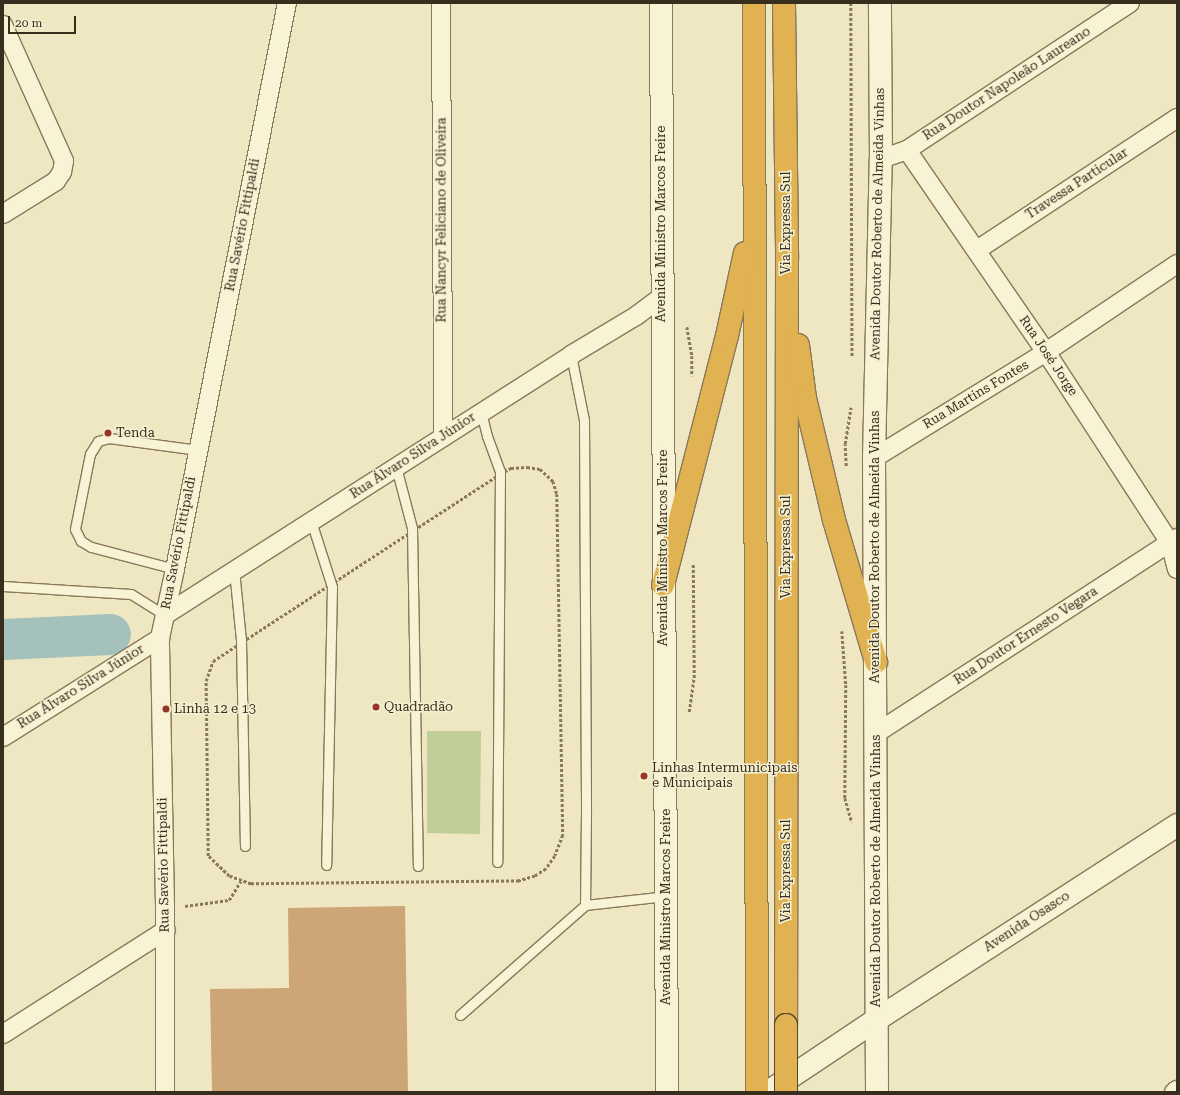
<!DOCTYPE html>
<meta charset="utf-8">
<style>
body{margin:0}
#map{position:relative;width:1180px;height:1095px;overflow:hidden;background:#efe7c2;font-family:"Roboto Serif",serif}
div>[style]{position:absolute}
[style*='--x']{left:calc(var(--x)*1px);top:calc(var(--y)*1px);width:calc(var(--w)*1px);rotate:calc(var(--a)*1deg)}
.green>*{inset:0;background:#c0cd96}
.river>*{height:41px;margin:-20.5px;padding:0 20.5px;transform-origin:20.5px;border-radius:20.5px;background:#a4c1bc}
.building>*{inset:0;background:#cda577}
.path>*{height:2.5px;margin-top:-1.25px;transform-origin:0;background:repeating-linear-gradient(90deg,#897859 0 3px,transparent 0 5px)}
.roads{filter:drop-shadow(1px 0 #897859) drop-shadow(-1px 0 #897859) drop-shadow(0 1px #897859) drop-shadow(0 -1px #897859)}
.lane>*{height:9px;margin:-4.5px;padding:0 4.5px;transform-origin:4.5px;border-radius:4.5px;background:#f9f3d5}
.street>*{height:18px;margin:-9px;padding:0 9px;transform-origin:9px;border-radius:9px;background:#f9f3d5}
.secondary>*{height:22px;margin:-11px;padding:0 11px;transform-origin:11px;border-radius:11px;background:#f9f3d5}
.highway>*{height:22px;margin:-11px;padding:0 11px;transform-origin:11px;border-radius:11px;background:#e0b251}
.bridges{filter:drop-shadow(1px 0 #56452d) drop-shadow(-1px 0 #56452d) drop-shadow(0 1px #56452d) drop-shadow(0 -1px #56452d)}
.highway-bridge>*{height:22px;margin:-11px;padding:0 11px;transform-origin:11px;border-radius:11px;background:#e0b251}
.dots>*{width:11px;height:11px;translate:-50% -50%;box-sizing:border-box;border:2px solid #f6f0d2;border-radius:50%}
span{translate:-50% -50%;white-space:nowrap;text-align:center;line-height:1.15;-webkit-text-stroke:3px #f6f0d2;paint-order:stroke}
.street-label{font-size:13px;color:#382e1d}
.poi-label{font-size:13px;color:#382e1d}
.left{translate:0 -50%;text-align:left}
.frame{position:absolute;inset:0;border:4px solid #382e1d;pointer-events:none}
.scale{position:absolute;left:8px;top:16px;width:68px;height:18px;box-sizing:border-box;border:2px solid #382e1d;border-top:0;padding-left:5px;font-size:12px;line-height:14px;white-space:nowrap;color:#382e1d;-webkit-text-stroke:3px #f6f0d2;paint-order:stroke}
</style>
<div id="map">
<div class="green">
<i style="clip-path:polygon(427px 731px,481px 731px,480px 834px,427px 833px)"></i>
</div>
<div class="river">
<i style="--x:3;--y:639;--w:107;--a:-2.7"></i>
</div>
<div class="building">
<i style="clip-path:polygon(405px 906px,408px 1092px,212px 1092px,210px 989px,289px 988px,288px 908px)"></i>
</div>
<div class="path">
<i style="--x:851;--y:3;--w:353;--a:89.8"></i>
<i style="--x:687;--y:327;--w:29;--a:80"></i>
<i style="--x:692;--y:356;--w:20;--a:90"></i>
<i style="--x:846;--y:466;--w:22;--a:-93"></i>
<i style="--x:845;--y:444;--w:37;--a:-81"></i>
<i style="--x:527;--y:467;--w:13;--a:9"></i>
<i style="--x:540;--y:469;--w:18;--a:43"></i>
<i style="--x:553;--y:481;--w:14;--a:73"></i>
<i style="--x:557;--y:494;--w:341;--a:89"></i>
<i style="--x:563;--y:835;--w:22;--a:111"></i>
<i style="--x:555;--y:856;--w:16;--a:125"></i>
<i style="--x:546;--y:869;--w:13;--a:148"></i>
<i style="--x:535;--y:876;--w:17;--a:163"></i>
<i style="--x:519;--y:881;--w:268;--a:179.4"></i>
<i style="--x:251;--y:884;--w:23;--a:-160"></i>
<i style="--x:229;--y:876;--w:29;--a:-136"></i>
<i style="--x:208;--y:856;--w:175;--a:-90.7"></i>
<i style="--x:206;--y:681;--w:21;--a:-71"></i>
<i style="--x:213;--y:661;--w:343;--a:-33.1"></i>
<i style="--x:500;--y:474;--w:13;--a:-29"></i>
<i style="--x:511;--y:468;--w:16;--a:-4"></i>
<i style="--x:842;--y:631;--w:54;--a:85.8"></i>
<i style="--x:846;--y:685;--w:113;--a:90.5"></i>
<i style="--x:845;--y:798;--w:25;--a:74"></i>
<i style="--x:689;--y:712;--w:34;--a:-82"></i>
<i style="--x:694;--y:678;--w:115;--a:-90.5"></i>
<i style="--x:185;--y:906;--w:44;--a:-7.8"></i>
<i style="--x:229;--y:900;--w:22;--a:-58"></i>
</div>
<div class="roads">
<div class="lane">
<i style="--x:571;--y:355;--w:66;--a:78.7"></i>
<i style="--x:584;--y:420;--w:393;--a:89.7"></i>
<i style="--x:586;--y:813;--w:92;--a:90.6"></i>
<i style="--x:481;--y:412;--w:25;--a:76"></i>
<i style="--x:487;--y:436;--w:37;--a:70"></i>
<i style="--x:500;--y:471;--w:391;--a:90.4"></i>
<i style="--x:396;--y:467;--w:63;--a:75.3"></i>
<i style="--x:412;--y:528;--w:338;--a:89"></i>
<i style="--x:311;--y:521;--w:69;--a:72.3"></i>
<i style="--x:332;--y:587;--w:278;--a:91.2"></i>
<i style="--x:175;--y:569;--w:87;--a:-165.3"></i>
<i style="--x:91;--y:547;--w:12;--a:-149"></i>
<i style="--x:81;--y:541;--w:13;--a:-117"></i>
<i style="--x:75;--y:529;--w:76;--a:-78.7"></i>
<i style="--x:90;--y:454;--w:15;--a:-58"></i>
<i style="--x:98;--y:441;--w:11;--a:-15"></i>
<i style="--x:109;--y:438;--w:90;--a:7.7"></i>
<i style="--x:234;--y:570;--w:70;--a:84.3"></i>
<i style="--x:241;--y:640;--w:206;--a:88.9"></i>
<i style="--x:3;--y:586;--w:128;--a:3.6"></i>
<i style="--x:131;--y:594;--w:40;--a:32"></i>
<i style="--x:460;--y:1015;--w:167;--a:-41.3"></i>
<i style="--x:585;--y:905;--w:81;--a:-6.3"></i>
</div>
<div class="street">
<i style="--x:441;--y:3;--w:434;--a:89.7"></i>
<i style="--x:3;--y:25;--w:149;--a:65.8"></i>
<i style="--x:64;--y:161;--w:11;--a:100"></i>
<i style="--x:62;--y:172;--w:11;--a:124"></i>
<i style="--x:56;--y:181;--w:62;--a:148.1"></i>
<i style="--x:907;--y:150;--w:245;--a:55.5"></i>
<i style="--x:1046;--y:352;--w:228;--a:57"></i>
<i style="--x:1170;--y:543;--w:27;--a:75"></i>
<i style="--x:881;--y:159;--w:28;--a:-19"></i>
<i style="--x:907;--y:150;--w:267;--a:-33.4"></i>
<i style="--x:977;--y:250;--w:240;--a:-33.4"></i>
<i style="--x:874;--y:458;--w:202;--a:-31.6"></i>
<i style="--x:1046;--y:352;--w:158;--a:-33.9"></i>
<i style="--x:165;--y:615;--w:482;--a:-32.6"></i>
<i style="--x:571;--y:355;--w:76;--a:-31"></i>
<i style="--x:636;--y:316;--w:31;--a:-37"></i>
<i style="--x:875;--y:734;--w:360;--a:-33"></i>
<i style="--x:3;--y:737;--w:186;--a:-32.2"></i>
<i style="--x:3;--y:1034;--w:193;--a:-32.5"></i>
<i style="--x:165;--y:1092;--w:186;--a:-90"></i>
<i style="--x:165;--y:906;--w:268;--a:-91.1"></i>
<i style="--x:160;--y:638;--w:71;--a:-77.7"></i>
<i style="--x:175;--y:569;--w:577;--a:-78.81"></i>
<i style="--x:1174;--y:1092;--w:4;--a:-34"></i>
</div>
<div class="secondary">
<i style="--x:661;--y:3;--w:1089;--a:89.68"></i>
<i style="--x:768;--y:1092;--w:130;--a:-33.7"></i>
<i style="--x:876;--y:1020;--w:359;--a:-32.9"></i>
<i style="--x:877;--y:1092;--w:634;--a:-90.27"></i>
<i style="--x:874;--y:458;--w:299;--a:-88.7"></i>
<i style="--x:881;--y:159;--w:156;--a:-90.4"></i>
</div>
<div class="highway">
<i style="--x:754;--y:3;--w:1089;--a:89.84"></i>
<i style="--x:784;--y:3;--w:256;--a:89.3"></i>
<i style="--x:787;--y:259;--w:766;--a:90.07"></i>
<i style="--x:798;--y:345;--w:53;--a:82.5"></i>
<i style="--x:805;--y:398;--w:125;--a:76.6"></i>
<i style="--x:834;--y:520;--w:148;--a:73.5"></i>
<i style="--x:663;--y:585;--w:257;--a:-75.6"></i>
<i style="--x:727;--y:336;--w:85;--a:-77.8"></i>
</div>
</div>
<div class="bridges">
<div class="highway-bridge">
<i style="--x:786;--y:1025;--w:67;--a:90"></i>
</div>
</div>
<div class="dots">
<i style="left:108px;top:433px;background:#993428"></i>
<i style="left:376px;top:707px;background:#993428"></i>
<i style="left:166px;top:709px;background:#993428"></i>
<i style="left:644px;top:776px;background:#993428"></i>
</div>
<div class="street-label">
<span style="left:1007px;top:84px;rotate:-33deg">Rua Doutor Napoleão Laureano</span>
<span style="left:1077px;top:184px;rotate:-33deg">Travessa Particular</span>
<span style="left:442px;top:220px;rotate:-90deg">Rua Nancyr Feliciano de Oliveira</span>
<span style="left:786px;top:223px;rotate:-90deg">Via Expressa Sul</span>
<span style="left:661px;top:224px;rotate:-90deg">Avenida Ministro Marcos Freire</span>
<span style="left:878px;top:224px;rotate:-89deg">Avenida Doutor Roberto de Almeida Vinhas</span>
<span style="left:243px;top:225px;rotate:-79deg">Rua Savério Fittipaldi</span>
<span style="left:1048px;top:356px;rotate:56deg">Rua José Jorge</span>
<span style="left:976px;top:395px;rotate:-31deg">Rua Martins Fontes</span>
<span style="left:413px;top:456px;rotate:-33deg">Rua Álvaro Silva Júnior</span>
<span style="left:179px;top:543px;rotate:-79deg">Rua Savério Fittipaldi</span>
<span style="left:786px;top:547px;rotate:-90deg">Via Expressa Sul</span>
<span style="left:875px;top:547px;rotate:-90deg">Avenida Doutor Roberto de Almeida Vinhas</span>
<span style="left:663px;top:548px;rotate:-90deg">Avenida Ministro Marcos Freire</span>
<span style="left:1026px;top:636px;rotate:-33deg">Rua Doutor Ernesto Vegara</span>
<span style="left:81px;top:687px;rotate:-32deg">Rua Álvaro Silva Júnior</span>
<span style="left:164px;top:865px;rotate:-91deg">Rua Savério Fittipaldi</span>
<span style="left:786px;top:871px;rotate:-90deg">Via Expressa Sul</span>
<span style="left:876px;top:871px;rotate:-90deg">Avenida Doutor Roberto de Almeida Vinhas</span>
<span style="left:666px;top:907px;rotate:-90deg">Avenida Ministro Marcos Freire</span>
<span style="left:1027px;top:922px;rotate:-33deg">Avenida Osasco</span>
</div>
<div class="poi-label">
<span class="left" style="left:116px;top:433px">Tenda</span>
<span class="left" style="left:384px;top:707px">Quadradão</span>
<span class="left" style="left:174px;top:709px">Linha 12 e 13</span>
<span class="left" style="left:652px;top:776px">Linhas Intermunicipais<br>e Municipais</span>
</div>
<div class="frame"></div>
<div class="scale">20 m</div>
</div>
